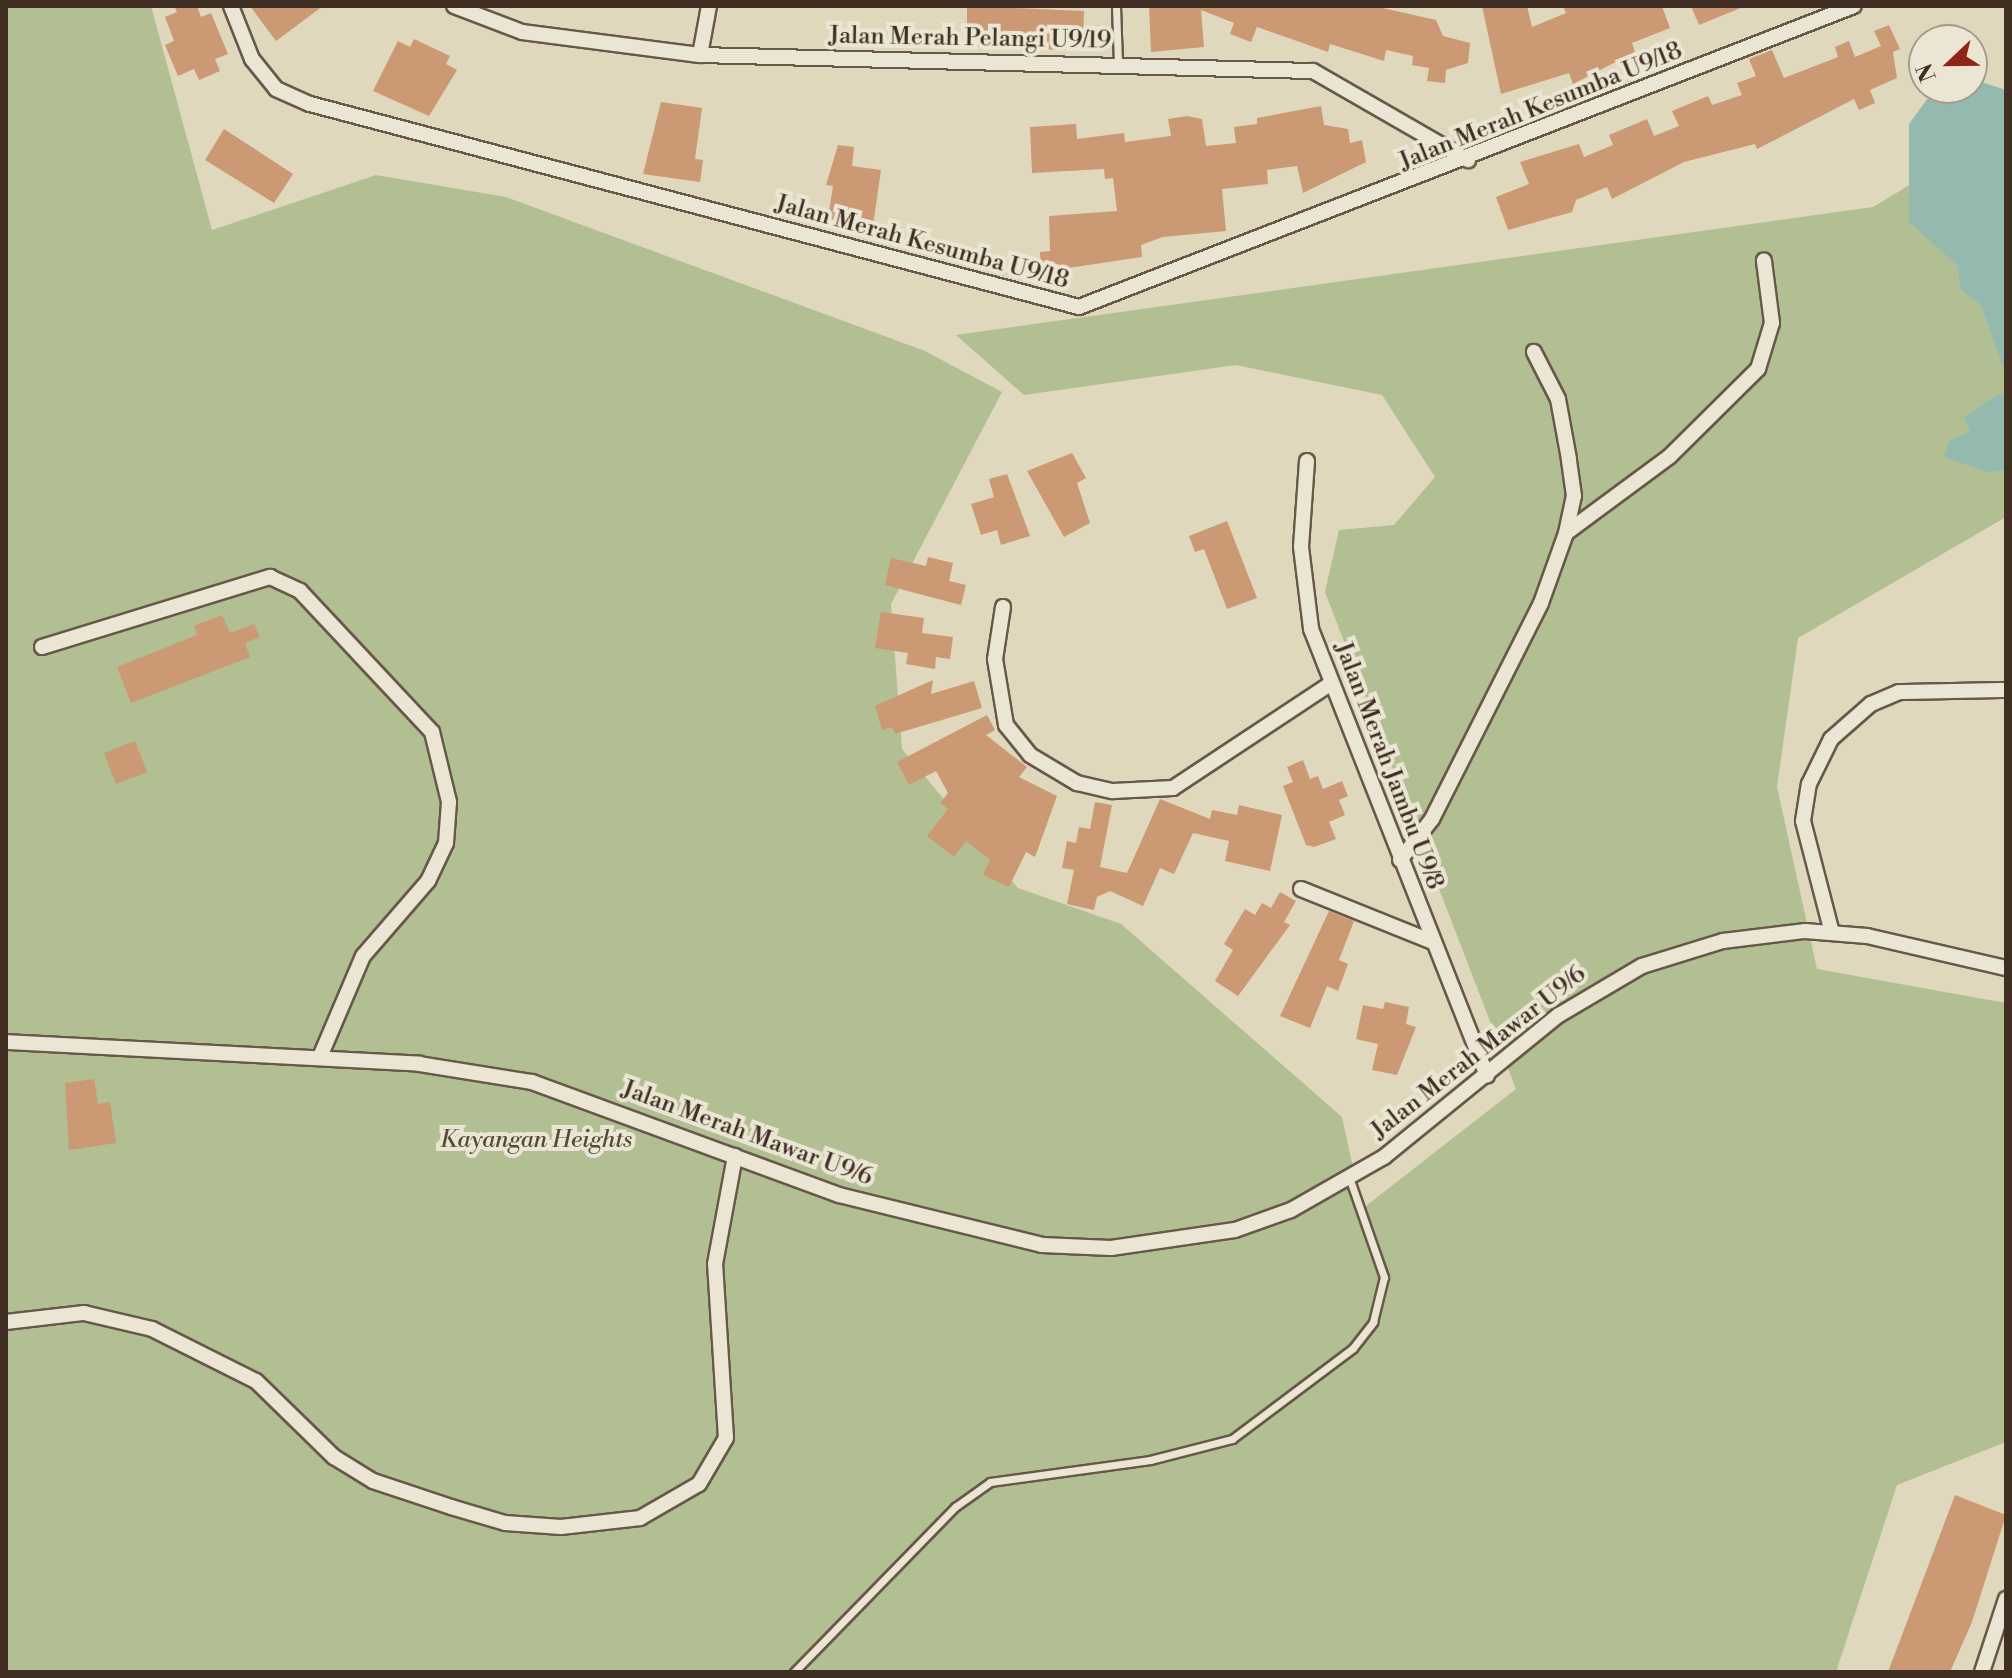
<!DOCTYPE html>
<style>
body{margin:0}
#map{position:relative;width:2012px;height:1678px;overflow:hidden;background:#e0d8bd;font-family:"Libre Bodoni",serif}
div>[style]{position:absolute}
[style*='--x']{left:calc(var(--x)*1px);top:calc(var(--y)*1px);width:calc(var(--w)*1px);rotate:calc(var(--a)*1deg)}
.green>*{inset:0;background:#b1bf92}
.water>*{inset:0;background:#94bab0}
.building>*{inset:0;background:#cb9973}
.roads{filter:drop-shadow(2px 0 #685849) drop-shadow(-2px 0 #685849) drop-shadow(0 2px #685849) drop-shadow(0 -2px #685849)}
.lane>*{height:7px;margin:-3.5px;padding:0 3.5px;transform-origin:3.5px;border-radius:3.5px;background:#ebe6d4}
.street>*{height:14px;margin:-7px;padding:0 7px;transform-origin:7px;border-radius:7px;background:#ebe6d4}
span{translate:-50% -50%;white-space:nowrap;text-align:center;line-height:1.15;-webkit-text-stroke:8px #ebe6d4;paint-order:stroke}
.street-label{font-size:24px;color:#402e22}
.park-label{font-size:24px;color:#574b38;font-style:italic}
.frame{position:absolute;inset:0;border:8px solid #402e22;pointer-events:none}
.north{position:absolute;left:1908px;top:24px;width:80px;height:80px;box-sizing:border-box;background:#ebe6d4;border:2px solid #a79c8d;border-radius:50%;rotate:248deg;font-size:22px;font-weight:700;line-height:32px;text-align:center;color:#402e22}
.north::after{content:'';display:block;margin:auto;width:28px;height:36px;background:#8f2418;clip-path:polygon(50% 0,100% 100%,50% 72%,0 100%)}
</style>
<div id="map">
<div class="green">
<i style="clip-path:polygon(6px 6px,151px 6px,212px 230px,376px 175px,506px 197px,925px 351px,1002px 392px,891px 604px,902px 749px,1018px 888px,1121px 924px,1342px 1117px,1362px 1209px,1516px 1089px,1325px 592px,1339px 530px,1394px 525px,1435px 477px,1382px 395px,1236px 365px,1024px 395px,956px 335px,1873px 207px,2006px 127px,2006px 517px,1798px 638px,1777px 787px,1817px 969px,2006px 1003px,2006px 1442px,1897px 1485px,1836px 1672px,6px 1672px)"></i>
</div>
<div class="water">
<i style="clip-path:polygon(1972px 79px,2006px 90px,2006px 375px,1981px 305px,1961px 290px,1957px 265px,1909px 222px,1909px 124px,1928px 98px,1943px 88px,1972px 88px)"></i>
<i style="clip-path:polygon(1999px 394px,2006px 396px,2006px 470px,1988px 472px,1944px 457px,1949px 441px,1970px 432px,1964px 417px)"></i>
</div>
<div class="building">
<i style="clip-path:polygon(174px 6px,197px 6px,201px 17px,211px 13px,228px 54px,215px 59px,220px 71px,199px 80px,194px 69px,178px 76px,165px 45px,174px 41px,165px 17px,177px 12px)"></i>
<i style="clip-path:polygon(250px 6px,323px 6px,276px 41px)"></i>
<i style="clip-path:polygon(967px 6px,1084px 11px,1083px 41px,1066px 40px,1066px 50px,1037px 49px,1037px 39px,967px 48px)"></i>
<i style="clip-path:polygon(1149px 6px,1374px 6px,1436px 20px,1443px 36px,1470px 43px,1468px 63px,1446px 70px,1445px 83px,1427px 81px,1429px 68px,1412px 65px,1413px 56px,1386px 50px,1384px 61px,1330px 44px,1328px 52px,1257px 27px,1251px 42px,1230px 34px,1234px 23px,1201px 10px,1204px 47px,1151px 52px)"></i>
<i style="clip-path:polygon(1482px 6px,1527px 6px,1532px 27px,1566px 13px,1563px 6px,1662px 6px,1670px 28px,1632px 43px,1635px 52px,1573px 84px,1569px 73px,1501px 94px)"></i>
<i style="clip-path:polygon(1691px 6px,1743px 6px,1743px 7px,1699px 25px)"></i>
<i style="clip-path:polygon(1889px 25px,1900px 49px,1893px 52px,1897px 78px,1870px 90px,1875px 103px,1859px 110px,1854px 99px,1757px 149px,1755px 144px,1684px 162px,1612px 199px,1607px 187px,1576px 200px,1572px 212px,1508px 230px,1496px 197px,1529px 184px,1520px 162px,1579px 144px,1584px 157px,1613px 145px,1609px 135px,1647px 119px,1654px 136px,1679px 126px,1672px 111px,1708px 96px,1712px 105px,1742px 95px,1737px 83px,1756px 76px,1749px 59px,1772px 50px,1784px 78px,1838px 57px,1835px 47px,1849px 41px,1855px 57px,1881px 46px,1874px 31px)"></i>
<i style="clip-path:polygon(414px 39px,450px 56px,446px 64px,457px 70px,429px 116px,373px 91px,398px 41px,410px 47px)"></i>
<i style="clip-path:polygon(661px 102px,702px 108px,695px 159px,703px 160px,700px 182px,643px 174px)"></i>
<i style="clip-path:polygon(1321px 106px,1324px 125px,1348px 129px,1350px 143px,1362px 140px,1366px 162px,1303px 193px,1297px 166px,1267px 170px,1268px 184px,1222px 189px,1226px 231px,1163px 237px,1141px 245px,1142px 257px,1041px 272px,1040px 252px,1050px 251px,1049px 216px,1117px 211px,1113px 178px,1105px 179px,1104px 169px,1032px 173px,1030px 127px,1076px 124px,1077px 139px,1124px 133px,1125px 142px,1171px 136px,1168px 119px,1187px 116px,1202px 119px,1206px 146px,1236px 143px,1234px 127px,1257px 124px,1257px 118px)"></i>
<i style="clip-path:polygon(224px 129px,293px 174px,274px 203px,205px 160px)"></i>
<i style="clip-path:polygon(838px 145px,854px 147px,852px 166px,881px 170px,872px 233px,828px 218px,833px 186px,826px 185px)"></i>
<i style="clip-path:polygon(1072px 453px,1086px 478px,1077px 483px,1090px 523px,1064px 537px,1027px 471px)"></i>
<i style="clip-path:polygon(1007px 474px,1030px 536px,1001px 545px,997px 530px,981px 535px,971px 504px,994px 497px,989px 479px)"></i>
<i style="clip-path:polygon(1227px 521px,1257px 598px,1227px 609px,1204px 549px,1195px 552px,1189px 536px)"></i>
<i style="clip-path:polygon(928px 557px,953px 563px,949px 581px,966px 585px,961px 605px,885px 585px,891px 558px,926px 566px)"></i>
<i style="clip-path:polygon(881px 612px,924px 618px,922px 633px,953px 637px,950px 659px,936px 657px,935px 669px,906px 664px,908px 653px,875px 648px)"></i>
<i style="clip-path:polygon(222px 615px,230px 633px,254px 624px,260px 637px,245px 643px,250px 657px,131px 703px,117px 667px,197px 635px,194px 626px)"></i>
<i style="clip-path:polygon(933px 680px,931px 694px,974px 681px,982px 708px,895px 734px,892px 727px,882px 730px,875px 706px)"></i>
<i style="clip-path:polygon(987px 715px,995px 730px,986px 735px,1027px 767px,1019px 777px,1057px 796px,1035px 857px,1026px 852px,1009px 887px,983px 875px,990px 860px,966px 841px,954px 857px,927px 836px,948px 809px,940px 803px,948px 793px,936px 771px,909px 785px,897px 762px)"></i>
<i style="clip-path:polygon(135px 741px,147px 772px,116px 784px,104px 753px)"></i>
<i style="clip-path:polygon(1303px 760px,1310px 779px,1318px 776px,1323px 789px,1342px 781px,1348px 796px,1339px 800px,1345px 815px,1329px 822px,1336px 839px,1314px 847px,1306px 845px,1283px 786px,1293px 782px,1287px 767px)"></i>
<i style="clip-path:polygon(1160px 799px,1210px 819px,1212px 810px,1237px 815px,1239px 805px,1282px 815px,1270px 871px,1225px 861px,1229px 841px,1193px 833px,1174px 874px,1160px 868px,1143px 906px,1110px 891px,1097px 897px,1094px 910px,1067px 904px,1074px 870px,1062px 868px,1067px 841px,1076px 843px,1079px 827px,1090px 829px,1095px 802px,1112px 805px,1100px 867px,1127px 873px)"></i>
<i style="clip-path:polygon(1280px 892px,1296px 901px,1284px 922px,1290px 925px,1238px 996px,1215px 981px,1233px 950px,1224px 944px,1245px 909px,1255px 915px,1262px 903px,1271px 908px)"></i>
<i style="clip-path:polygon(1329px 911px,1354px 921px,1339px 960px,1348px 964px,1338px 991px,1327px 986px,1310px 1028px,1280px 1016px)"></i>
<i style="clip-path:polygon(1385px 1002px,1409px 1007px,1406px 1024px,1416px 1027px,1397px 1075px,1372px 1070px,1378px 1044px,1356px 1039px,1363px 1005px,1383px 1009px)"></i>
<i style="clip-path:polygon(94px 1079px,98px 1104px,110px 1102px,116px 1143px,69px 1150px,65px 1083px)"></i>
<i style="clip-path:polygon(1955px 1495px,2006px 1515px,1972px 1622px,1950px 1672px,1888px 1672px)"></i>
</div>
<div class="roads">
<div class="lane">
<i style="--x:1116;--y:6;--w:58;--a:88"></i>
<i style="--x:794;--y:1672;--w:231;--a:-45.7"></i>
<i style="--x:955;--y:1507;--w:43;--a:-35.5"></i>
<i style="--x:990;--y:1482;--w:162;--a:-7.8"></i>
<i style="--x:1150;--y:1460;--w:85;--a:-14.4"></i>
<i style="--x:1232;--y:1439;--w:151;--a:-36.9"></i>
<i style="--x:1353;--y:1348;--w:33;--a:-52"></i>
<i style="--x:1373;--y:1322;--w:46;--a:-76.3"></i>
<i style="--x:1384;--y:1277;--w:106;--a:-109.3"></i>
</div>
<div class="street">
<i style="--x:231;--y:6;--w:57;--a:68.4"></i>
<i style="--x:252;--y:59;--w:38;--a:51"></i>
<i style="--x:276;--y:89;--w:37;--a:24"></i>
<i style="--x:310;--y:104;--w:795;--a:14.79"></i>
<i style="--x:1079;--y:307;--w:831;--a:-21.23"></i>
<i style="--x:454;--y:6;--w:73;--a:20.9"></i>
<i style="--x:522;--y:32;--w:179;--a:7.4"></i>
<i style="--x:700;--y:55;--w:613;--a:1.5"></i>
<i style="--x:1313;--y:71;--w:179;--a:29.9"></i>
<i style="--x:700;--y:55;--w:50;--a:-79.6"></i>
<i style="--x:1307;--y:461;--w:86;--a:94"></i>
<i style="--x:1301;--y:547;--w:83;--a:83"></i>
<i style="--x:1311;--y:629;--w:480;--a:68.5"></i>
<i style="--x:1566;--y:533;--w:129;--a:-36.5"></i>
<i style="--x:1670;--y:456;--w:124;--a:-44.7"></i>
<i style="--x:1758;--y:369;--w:48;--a:-73.1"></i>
<i style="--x:1772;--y:323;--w:63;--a:-97.4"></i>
<i style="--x:1003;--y:607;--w:53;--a:98.7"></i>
<i style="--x:995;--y:659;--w:67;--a:80.5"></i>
<i style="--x:1006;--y:725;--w:38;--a:51"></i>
<i style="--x:1030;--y:755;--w:55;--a:30.8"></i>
<i style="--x:1077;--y:783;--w:37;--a:13"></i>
<i style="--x:1113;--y:791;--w:60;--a:-2.9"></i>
<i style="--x:1173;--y:788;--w:188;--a:-33.5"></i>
<i style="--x:42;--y:647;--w:239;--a:-17.1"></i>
<i style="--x:270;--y:577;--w:33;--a:25"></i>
<i style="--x:300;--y:591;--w:193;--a:46.9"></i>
<i style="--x:432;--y:732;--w:72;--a:76.3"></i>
<i style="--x:449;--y:802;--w:41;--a:94.2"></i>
<i style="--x:446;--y:843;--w:42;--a:115.3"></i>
<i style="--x:428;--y:881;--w:99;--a:130.9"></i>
<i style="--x:363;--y:956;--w:110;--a:113.1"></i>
<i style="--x:1400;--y:860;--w:52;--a:-52"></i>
<i style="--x:1432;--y:819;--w:242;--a:-63.2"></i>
<i style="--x:1541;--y:603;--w:74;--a:-70.3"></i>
<i style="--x:1566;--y:533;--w:38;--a:-78"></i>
<i style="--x:1574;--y:496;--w:37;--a:-98"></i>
<i style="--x:1569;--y:459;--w:61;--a:-100.4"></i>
<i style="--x:1558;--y:399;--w:53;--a:-117.1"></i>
<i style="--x:1301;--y:889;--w:142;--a:21.9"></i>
<i style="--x:1832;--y:933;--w:116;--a:-104.5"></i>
<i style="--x:1803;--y:821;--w:37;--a:-81"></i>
<i style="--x:1809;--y:784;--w:50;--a:-63.9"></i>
<i style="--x:1831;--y:739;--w:53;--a:-41.2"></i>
<i style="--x:1871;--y:704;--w:30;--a:-23"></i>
<i style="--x:1899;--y:692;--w:107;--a:-1.1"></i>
<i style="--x:6;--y:1042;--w:414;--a:3"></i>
<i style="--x:419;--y:1064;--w:114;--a:9.1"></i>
<i style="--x:532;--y:1082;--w:327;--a:20.2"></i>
<i style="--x:839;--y:1195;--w:209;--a:13.8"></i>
<i style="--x:1042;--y:1245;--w:69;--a:2.5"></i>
<i style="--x:1111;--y:1248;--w:125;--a:-8.3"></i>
<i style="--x:1235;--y:1230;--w:59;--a:-19.7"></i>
<i style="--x:1291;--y:1210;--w:107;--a:-29.7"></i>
<i style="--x:1384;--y:1157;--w:225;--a:-39.1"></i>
<i style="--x:1559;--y:1015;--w:96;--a:-30.6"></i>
<i style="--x:1642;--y:966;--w:85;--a:-17.2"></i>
<i style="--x:1723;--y:941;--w:83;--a:-7"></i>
<i style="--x:1805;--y:931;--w:62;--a:4.6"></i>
<i style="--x:1867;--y:936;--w:143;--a:13"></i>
<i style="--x:6;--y:1322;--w:79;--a:-6.6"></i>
<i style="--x:84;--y:1313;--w:70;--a:13.2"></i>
<i style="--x:152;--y:1329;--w:116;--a:26.6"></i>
<i style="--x:256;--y:1381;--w:109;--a:44.3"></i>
<i style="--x:334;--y:1457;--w:46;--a:31.6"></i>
<i style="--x:373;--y:1481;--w:82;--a:18.4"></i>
<i style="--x:451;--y:1507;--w:56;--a:16.5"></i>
<i style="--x:505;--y:1523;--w:56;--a:4.1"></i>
<i style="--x:561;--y:1527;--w:80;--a:-6.5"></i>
<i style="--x:640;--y:1518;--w:68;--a:-30"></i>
<i style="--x:699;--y:1484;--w:53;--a:-59.6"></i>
<i style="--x:726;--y:1438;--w:174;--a:-93.6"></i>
<i style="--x:715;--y:1264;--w:110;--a:-79.5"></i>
<i style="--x:1982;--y:1672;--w:77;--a:-71.8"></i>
</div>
</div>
<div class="street-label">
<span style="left:970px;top:39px;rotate:1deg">Jalan Merah Pelangi U9/19</span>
<span style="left:1541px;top:107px;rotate:-22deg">Jalan Merah Kesumba U9/18</span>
<span style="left:922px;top:243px;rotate:15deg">Jalan Merah Kesumba U9/18</span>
<span style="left:1388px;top:766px;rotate:69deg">Jalan Merah Jambu U9/8</span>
<span style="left:1479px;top:1053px;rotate:-38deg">Jalan Merah Mawar U9/6</span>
<span style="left:747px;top:1134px;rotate:20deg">Jalan Merah Mawar U9/6</span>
</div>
<div class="park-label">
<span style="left:536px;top:1141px">Kayangan Heights</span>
</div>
<div class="frame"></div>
<div class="north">N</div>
</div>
